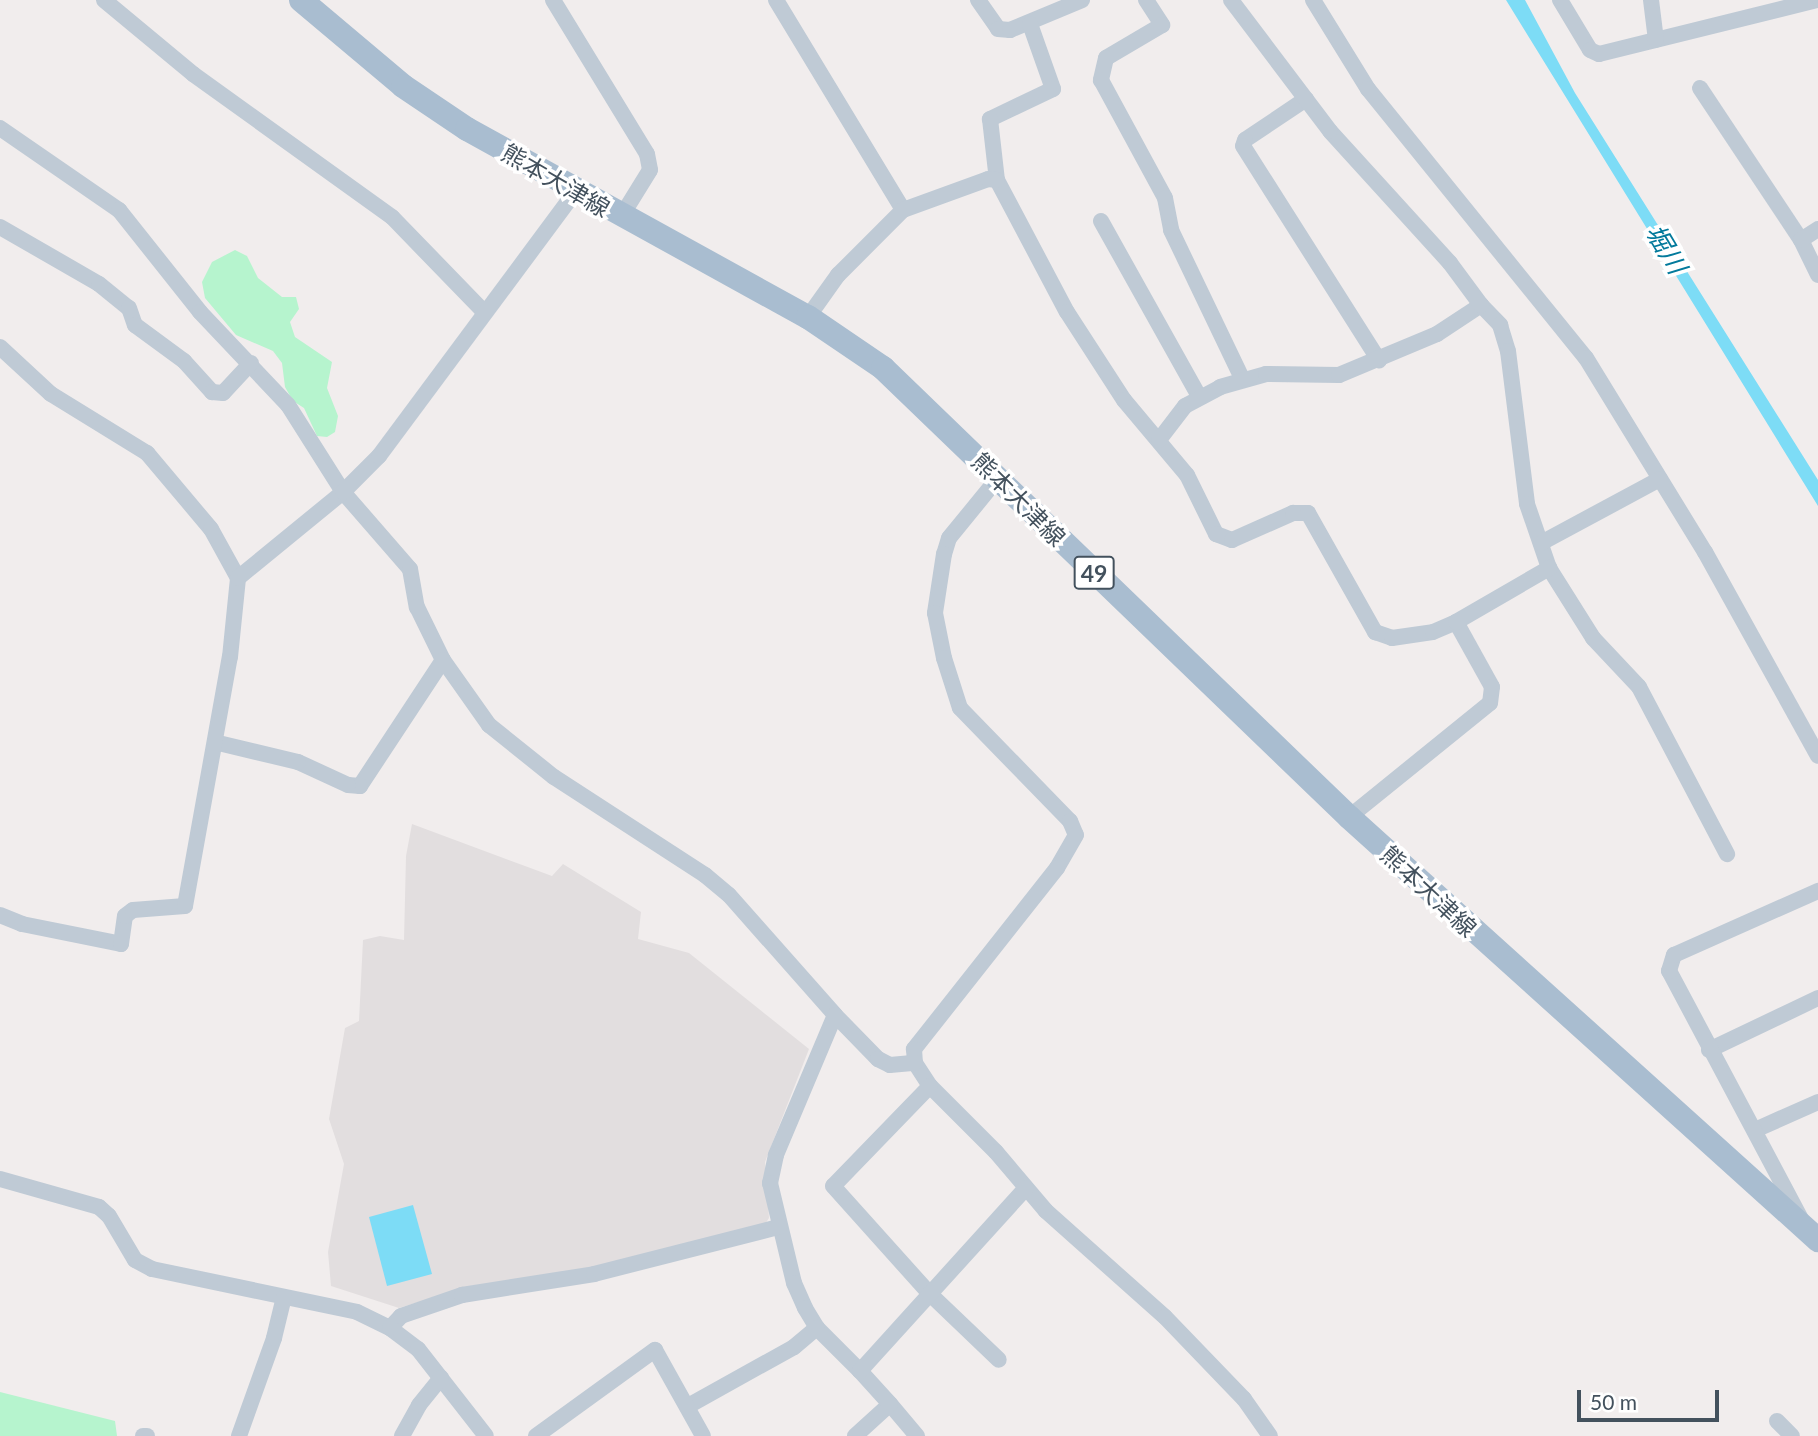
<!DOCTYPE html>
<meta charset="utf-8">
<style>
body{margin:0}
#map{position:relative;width:1818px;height:1436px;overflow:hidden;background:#f1eded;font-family:Lato,"Noto Sans JP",sans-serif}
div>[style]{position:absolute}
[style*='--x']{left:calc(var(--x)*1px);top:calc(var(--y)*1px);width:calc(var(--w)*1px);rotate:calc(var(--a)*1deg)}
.education>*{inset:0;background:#e2dedf}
.green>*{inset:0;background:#b6f4ce}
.water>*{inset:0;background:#7ddcf6}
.street>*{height:16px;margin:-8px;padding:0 8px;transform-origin:8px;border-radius:8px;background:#bfcad5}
.primary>*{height:24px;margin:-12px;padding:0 12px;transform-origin:12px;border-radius:12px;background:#a9bdd0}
span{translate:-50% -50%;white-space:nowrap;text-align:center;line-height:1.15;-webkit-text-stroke:7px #fff;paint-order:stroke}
.shield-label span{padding:2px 5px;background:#fff;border:2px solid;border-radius:5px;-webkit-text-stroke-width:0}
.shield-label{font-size:23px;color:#43515d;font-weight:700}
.street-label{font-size:24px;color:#43515d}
.water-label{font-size:26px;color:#037a9c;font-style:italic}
.scale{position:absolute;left:1577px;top:1390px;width:142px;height:32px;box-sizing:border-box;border:4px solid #43515d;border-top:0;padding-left:9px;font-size:21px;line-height:24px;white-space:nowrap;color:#43515d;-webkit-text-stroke:5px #fff;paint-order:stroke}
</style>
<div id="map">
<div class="education">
<i style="clip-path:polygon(412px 824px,552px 876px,563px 864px,641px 912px,638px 939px,689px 953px,809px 1049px,765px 1162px,769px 1218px,765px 1224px,606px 1265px,471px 1286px,399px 1308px,331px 1286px,328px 1252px,344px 1164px,329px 1119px,345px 1028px,359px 1021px,363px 940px,380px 936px,404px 940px,406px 856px)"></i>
</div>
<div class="green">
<i style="clip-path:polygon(235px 250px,247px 256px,258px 278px,282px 297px,296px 297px,299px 309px,290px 322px,295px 337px,332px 362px,327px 388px,338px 416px,335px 432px,327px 437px,317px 436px,304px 408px,293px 401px,285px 387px,282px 363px,273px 351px,236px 335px,205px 298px,202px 282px,212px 262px)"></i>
<i style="clip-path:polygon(0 1392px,115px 1421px,117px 1436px,0 1436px)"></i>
</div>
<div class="water">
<i style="clip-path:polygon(1506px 0,1525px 0,1575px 93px,1818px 480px,1818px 506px)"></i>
<i style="clip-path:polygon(413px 1205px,432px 1274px,387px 1286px,369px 1217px)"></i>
</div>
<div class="street">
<i style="--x:104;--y:0;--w:116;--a:39.7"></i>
<i style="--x:193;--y:74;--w:245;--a:35.7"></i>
<i style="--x:392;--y:217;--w:132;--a:45.9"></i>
<i style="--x:553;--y:0;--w:180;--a:58.6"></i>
<i style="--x:647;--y:154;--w:16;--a:79"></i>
<i style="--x:650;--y:170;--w:55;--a:121.7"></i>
<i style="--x:776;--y:0;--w:245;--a:58.8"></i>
<i style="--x:978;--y:0;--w:35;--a:55"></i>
<i style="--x:998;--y:29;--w:12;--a:5"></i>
<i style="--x:1010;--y:30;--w:78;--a:-22.6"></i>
<i style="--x:1146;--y:0;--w:30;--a:57"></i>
<i style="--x:1162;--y:25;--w:65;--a:149.5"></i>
<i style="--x:1106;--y:58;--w:23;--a:103"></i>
<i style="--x:1101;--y:80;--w:134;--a:61.5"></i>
<i style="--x:1165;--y:198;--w:33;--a:79"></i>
<i style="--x:1171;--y:230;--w:166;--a:64.4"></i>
<i style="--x:1313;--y:0;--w:105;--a:58.3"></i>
<i style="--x:1368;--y:89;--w:346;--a:51"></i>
<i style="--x:1586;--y:358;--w:228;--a:58.5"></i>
<i style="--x:1705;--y:552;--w:233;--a:61"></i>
<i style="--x:1560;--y:0;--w:58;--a:59"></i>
<i style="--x:1590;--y:50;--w:10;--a:24"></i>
<i style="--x:1599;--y:54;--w:225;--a:-13.9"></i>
<i style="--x:1651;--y:0;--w:40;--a:82.9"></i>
<i style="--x:1030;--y:24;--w:69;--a:70.5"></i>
<i style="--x:1053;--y:89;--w:70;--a:154.5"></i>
<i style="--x:990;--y:119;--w:61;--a:83.5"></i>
<i style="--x:997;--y:180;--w:149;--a:62.1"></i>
<i style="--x:1067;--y:312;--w:105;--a:57.1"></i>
<i style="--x:1124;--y:400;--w:98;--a:50"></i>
<i style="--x:1187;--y:475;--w:66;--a:63.8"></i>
<i style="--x:1216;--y:534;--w:17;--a:21"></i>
<i style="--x:1232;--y:540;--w:67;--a:-23.9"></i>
<i style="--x:1293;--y:513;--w:15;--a:0"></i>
<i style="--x:1308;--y:513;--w:137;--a:60.6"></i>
<i style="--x:1375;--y:632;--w:18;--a:19"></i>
<i style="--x:1392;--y:638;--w:41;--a:-8.3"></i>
<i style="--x:1433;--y:632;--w:25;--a:-23"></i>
<i style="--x:1456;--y:622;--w:74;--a:61"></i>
<i style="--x:1492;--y:687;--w:16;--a:97"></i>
<i style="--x:1490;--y:703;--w:181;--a:141"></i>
<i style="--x:1700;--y:88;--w:182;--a:56.4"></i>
<i style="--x:1801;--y:240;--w:39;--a:64"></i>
<i style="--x:1306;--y:99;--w:73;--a:146.1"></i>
<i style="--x:1245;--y:140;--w:6;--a:108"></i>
<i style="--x:1243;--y:146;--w:254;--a:57.6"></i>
<i style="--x:0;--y:128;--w:145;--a:34.6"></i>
<i style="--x:119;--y:210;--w:130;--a:51.5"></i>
<i style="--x:200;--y:312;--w:128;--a:46.6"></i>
<i style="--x:288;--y:405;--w:103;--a:57.7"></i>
<i style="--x:343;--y:492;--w:102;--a:49"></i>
<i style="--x:410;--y:569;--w:39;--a:80"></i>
<i style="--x:417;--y:607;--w:59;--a:63.9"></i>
<i style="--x:443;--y:660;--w:151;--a:123.4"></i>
<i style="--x:360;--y:786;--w:12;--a:-175"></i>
<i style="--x:348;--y:785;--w:55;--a:-155.3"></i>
<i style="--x:298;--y:762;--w:85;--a:-166.5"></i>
<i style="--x:1101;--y:221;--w:201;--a:60.8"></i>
<i style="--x:0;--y:227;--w:114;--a:29.9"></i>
<i style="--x:99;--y:284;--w:38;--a:39"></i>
<i style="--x:129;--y:308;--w:18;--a:71"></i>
<i style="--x:135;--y:325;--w:61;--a:36.3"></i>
<i style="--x:184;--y:361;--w:42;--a:47.9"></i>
<i style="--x:212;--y:392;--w:11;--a:5"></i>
<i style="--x:223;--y:393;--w:41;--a:-47"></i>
<i style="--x:1801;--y:240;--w:20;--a:-33"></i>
<i style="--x:1481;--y:305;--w:28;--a:46"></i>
<i style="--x:1500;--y:325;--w:27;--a:73"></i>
<i style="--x:1508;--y:351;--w:154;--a:82.9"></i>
<i style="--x:1527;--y:504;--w:68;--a:71"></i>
<i style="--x:1549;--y:568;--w:83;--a:57.8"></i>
<i style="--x:1593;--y:638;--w:67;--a:46.8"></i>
<i style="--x:1639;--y:687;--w:189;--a:62.2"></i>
<i style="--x:808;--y:317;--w:52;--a:-54.5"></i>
<i style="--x:838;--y:275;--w:92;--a:-45"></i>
<i style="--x:903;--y:210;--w:90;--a:-20"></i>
<i style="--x:988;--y:179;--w:9;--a:6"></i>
<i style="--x:0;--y:347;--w:69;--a:42.7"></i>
<i style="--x:51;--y:394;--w:113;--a:31.6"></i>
<i style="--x:147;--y:453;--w:99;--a:49.9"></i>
<i style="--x:211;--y:529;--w:56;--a:61.1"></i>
<i style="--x:1159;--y:440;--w:43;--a:-52.6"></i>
<i style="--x:1185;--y:406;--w:40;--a:-28"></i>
<i style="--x:1220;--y:387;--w:48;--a:-15.8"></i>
<i style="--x:1266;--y:374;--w:73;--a:0.8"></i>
<i style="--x:1339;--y:375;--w:106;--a:-22.7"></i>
<i style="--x:1437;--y:334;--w:53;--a:-33.4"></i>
<i style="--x:1481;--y:305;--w:52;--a:-126.4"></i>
<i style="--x:1450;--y:263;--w:178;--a:-132.3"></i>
<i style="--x:1330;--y:131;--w:164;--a:-127.1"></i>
<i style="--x:998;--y:478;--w:77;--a:129.2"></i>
<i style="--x:949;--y:538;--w:17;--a:107"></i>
<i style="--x:944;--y:554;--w:60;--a:98.7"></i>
<i style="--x:935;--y:613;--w:46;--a:78.7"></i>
<i style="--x:944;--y:658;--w:52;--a:72.3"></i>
<i style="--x:960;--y:708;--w:158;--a:45.8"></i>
<i style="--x:1070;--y:821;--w:15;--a:67"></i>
<i style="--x:1076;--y:835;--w:38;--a:120"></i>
<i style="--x:1057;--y:868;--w:231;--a:128.3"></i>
<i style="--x:914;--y:1049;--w:14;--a:86"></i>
<i style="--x:915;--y:1063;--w:27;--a:57"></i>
<i style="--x:930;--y:1086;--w:93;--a:45"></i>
<i style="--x:996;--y:1152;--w:77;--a:49.7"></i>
<i style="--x:1046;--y:1211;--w:159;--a:41.7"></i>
<i style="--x:1165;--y:1317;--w:114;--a:46.1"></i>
<i style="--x:1244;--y:1399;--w:45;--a:54.9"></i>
<i style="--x:1541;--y:543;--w:135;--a:-28.3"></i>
<i style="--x:1456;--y:622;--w:108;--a:-30.1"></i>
<i style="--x:443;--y:660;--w:80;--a:54.7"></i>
<i style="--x:489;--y:725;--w:83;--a:38.7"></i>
<i style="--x:554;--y:777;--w:180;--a:33"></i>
<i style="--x:705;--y:875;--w:31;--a:40"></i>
<i style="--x:729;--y:895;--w:160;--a:48.5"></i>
<i style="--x:835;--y:1015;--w:152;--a:112.9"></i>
<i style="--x:776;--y:1155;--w:29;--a:102"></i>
<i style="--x:770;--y:1183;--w:103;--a:76.5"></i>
<i style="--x:794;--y:1283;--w:27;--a:66"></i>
<i style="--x:805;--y:1308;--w:23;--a:59"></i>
<i style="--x:817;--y:1328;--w:61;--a:45"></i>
<i style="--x:0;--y:915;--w:24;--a:22"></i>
<i style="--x:22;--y:924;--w:101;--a:11.4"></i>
<i style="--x:121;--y:944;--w:28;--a:-82"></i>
<i style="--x:125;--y:916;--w:10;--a:-37"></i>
<i style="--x:133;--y:910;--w:52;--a:-4.4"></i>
<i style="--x:185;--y:906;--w:253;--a:-79.8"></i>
<i style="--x:230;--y:657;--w:79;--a:-84.2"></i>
<i style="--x:238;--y:578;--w:136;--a:-39.3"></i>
<i style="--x:343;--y:492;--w:51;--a:-45"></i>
<i style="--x:379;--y:456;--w:330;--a:-53.4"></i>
<i style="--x:835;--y:1015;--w:62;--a:45.7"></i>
<i style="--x:878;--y:1059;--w:13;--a:27"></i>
<i style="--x:890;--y:1065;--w:25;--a:-5"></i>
<i style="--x:1709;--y:1050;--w:121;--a:-25.5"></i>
<i style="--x:930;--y:1086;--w:139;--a:134.1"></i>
<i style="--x:833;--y:1186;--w:145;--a:48.1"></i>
<i style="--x:930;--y:1294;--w:95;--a:43.7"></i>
<i style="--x:1755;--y:1130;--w:69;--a:-24"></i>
<i style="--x:0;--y:1179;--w:103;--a:15.8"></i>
<i style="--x:99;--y:1207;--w:13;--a:42"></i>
<i style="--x:109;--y:1216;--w:51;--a:59.4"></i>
<i style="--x:135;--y:1260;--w:19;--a:28"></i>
<i style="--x:152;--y:1269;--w:209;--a:11.8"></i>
<i style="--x:357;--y:1312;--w:37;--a:26"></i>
<i style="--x:390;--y:1328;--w:35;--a:37"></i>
<i style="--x:418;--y:1349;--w:110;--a:52"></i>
<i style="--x:1800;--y:1217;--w:279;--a:-118"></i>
<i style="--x:1669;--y:971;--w:17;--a:-73"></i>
<i style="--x:1674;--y:955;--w:158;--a:-24"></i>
<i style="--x:390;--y:1328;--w:16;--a:-47"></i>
<i style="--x:401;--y:1316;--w:65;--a:-19"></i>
<i style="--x:462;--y:1295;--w:134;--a:-9"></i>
<i style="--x:594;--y:1274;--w:191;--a:-14.3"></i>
<i style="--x:890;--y:1404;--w:42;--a:49.8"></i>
<i style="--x:688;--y:1406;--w:121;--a:-29.1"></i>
<i style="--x:794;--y:1347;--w:30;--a:-40"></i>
<i style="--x:1777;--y:1421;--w:21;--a:45"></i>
<i style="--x:143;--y:1436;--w:4;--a:0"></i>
<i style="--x:239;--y:1436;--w:104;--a:-70.3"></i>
<i style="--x:274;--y:1338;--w:42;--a:-76.3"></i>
<i style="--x:402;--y:1436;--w:35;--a:-61"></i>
<i style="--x:419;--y:1405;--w:35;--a:-51"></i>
<i style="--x:536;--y:1436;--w:147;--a:-35.9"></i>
<i style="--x:655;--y:1350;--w:98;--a:60.8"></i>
<i style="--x:855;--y:1436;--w:47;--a:-42.4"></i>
<i style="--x:890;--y:1404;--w:45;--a:-132.3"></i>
<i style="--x:860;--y:1371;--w:247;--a:-47.8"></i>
</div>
<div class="primary">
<i style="--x:301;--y:0;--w:133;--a:40.1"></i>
<i style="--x:403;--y:86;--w:77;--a:33.9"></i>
<i style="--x:467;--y:129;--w:389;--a:28.9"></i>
<i style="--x:808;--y:317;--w:91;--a:34.2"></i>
<i style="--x:883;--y:368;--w:647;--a:43.94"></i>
<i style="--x:1349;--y:817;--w:632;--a:42.05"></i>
</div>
<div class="shield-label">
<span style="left:1094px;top:573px">49</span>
</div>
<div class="street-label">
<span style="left:556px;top:180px;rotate:30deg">熊本大津線</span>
<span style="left:1019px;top:499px;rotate:45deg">熊本大津線</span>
<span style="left:1429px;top:891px;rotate:43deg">熊本大津線</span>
</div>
<div class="water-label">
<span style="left:1666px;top:249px;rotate:59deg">堀川</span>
</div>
<div class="scale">50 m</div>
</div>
